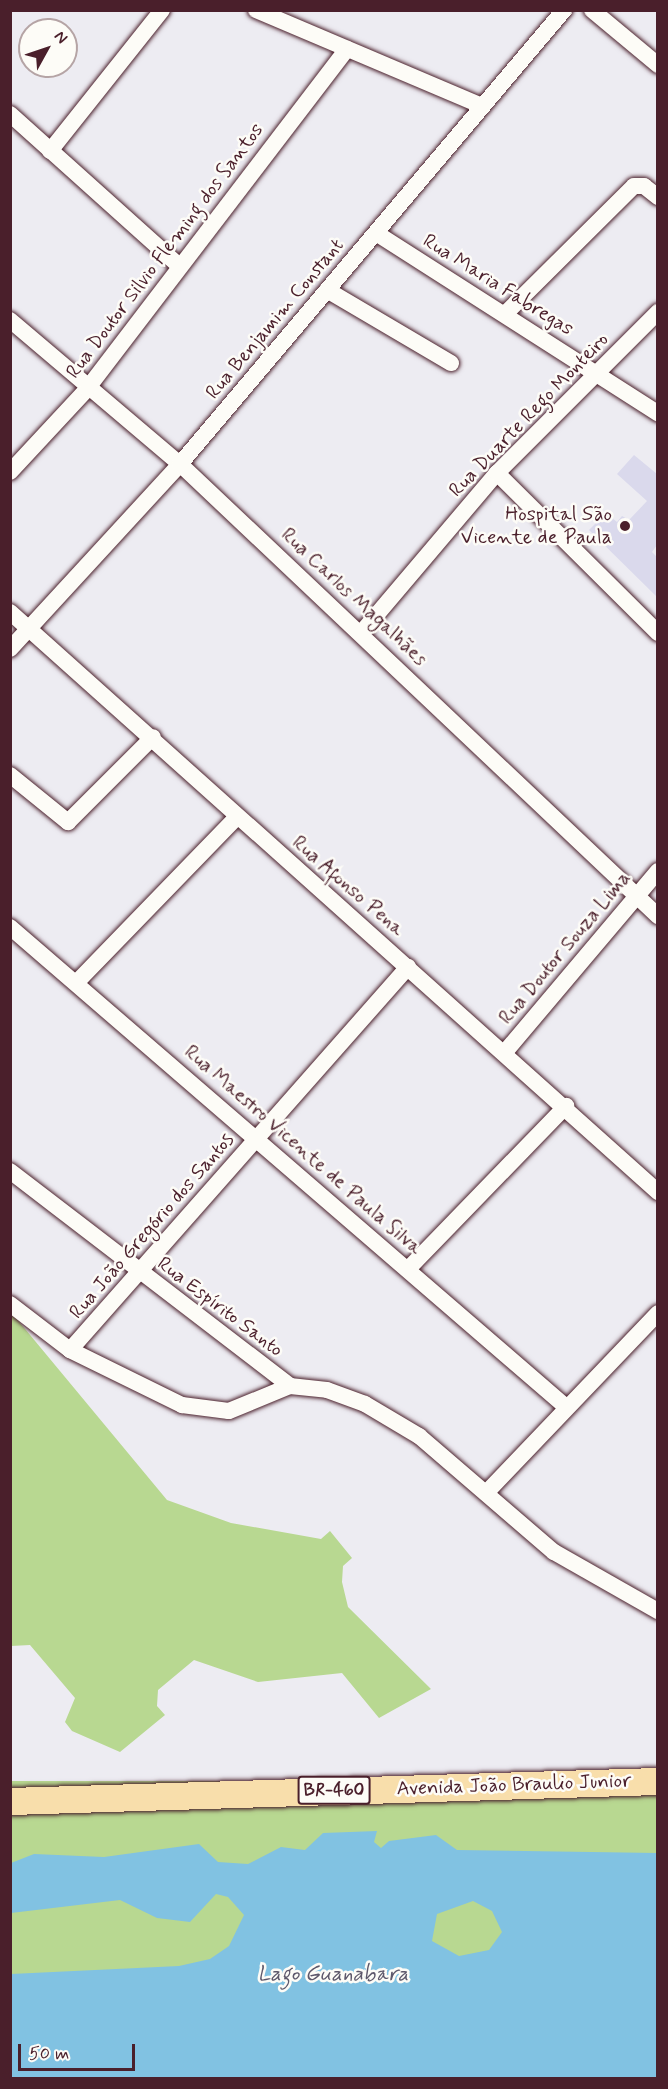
<!DOCTYPE html>
<html>
<head>
<meta charset="utf-8">
<style>
  body { margin:0 }
  #map { position:relative; width:668px; height:2089px; overflow:hidden; background:#edecf2; font-family:Mynerve,sans-serif }
  div>[style] { position:absolute }
  .built>* { inset:0; background:#dad9ec }
  .green>* { inset:0; background:#b8d891; transform-origin:0 0 }
  .water>* { inset:0; background:#81c2e2 }
  .roads { filter:drop-shadow(0 0 2px #4a1f2b) drop-shadow(0 0 2px #4a1f2b) }
  .street>* { height:16px; margin:-8px; padding:0 8px; transform-origin:8px; border-radius:8px; background:#fdfcf7 }
  .primary>* { height:27px; margin:-13.5px; padding:0 13.5px; transform-origin:13.5px; border-radius:13.5px; background:#f8deab }
  .dots>* { width:16px; height:16px; translate:-50% -50%; box-sizing:border-box; border:3px solid #fdfcf7; border-radius:50% }
  span { translate:-50% -50%; white-space:nowrap; text-align:center; line-height:1.15; -webkit-text-stroke:5px #fdfcf7; paint-order:stroke }
  .shield-label span { padding:2px 4px; background:#fdfcf7; border:2px solid; border-radius:4px; -webkit-text-stroke-width:0 }
  .shield-label { font-size:18px; color:#4a1f2b; font-weight:700 }
  .street-label { font-size:20px; color:#4a1f2b }
  .poi-label { font-size:20px; color:#4a1f2b }
  .right { translate:-100% -50%; text-align:right }
  .water-label { font-size:21px; color:#5d586b; font-style:italic }
  .frame { position:absolute; inset:0; border:12px solid #4a1f2b; pointer-events:none }
  .north { position:absolute; left:18px; top:18px; width:60px; height:60px; box-sizing:border-box; background:#fdfcf7; border:2px solid #b5a4a5; border-radius:50%; rotate:50deg; font-size:16px; font-weight:700; line-height:24px; text-align:center; color:#4a1f2b }
  .north::after { content:''; display:block; margin:auto; width:21px; height:27px; background:#4a1f2b; clip-path:polygon(50% 0,100% 100%,50% 72%,0 100%) }
  .scale { position:absolute; left:18px; top:2044px; width:117px; height:27px; box-sizing:border-box; border:3px solid #4a1f2b; border-top:0; padding-left:8px; font-size:18px; line-height:21px; white-space:nowrap; color:#4a1f2b; -webkit-text-stroke:4px #fdfcf7; paint-order:stroke }
</style>
</head>
<body>
<div id="map">
  <div class="built">
    <div style="clip-path:polygon(634px 455px,657px 474px,657px 545px,652px 552px,657px 557px,657px 597px,589px 530px,606px 513px,617px 522px,622px 516px,629px 520px,647px 501px,617px 474px)"></div>
  </div>
  <div class="green">
    <div style="clip-path:polygon(11px 1312px,167px 1500px,231px 1523px,321px 1539px,330px 1531px,352px 1558px,343px 1566px,342px 1582px,348px 1607px,431px 1689px,379px 1718px,342px 1673px,258px 1682px,194px 1660px,158px 1690px,157px 1706px,165px 1715px,120px 1752px,72px 1731px,65px 1722px,75px 1698px,30px 1645px,11px 1646px)"></div>
    <div style="left:657px;top:1781px;width:297px;height:647px;rotate:90deg"></div>
  </div>
  <div class="water">
    <div style="clip-path:polygon(evenodd,377px 1831px,374px 1842px,381px 1848px,389px 1841px,436px 1835px,457px 1850px,657px 1853px,657px 2078px,11px 2078px,11px 1974px,179px 1966px,210px 1959px,229px 1946px,244px 1915px,228px 1897px,216px 1894px,190px 1922px,157px 1918px,120px 1900px,11px 1913px,11px 1863px,34px 1854px,104px 1857px,199px 1844px,218px 1862px,248px 1864px,281px 1847px,305px 1850px,323px 1833px,377px 1831px,473px 1901px,492px 1911px,502px 1932px,489px 1950px,459px 1956px,432px 1941px,437px 1914px,473px 1901px)"></div>
  </div>
  <div class="roads">
    <div class="street">
      <div style="left:256px;top:10px;width:246px;rotate:23deg"></div>
      <div style="left:592px;top:10px;width:86px;rotate:39.8deg"></div>
      <div style="left:10px;top:114px;width:226px;rotate:41.9deg"></div>
      <div style="left:50px;top:151px;width:180px;rotate:-51.5deg"></div>
      <div style="left:376px;top:233px;width:335px;rotate:32.6deg"></div>
      <div style="left:327px;top:290px;width:144px;rotate:30.5deg"></div>
      <div style="left:506px;top:313px;width:180px;rotate:-44.8deg"></div>
      <div style="left:634px;top:186px;width:10px"></div>
      <div style="left:644px;top:186px;width:18px;rotate:38deg"></div>
      <div style="left:10px;top:320px;width:223px;rotate:40.3deg"></div>
      <div style="left:180px;top:464px;width:658px;rotate:43.4deg"></div>
      <div style="left:10px;top:472px;width:113px;rotate:-47.1deg"></div>
      <div style="left:87px;top:389px;width:428px;rotate:-52.6deg"></div>
      <div style="left:497px;top:473px;width:227px;rotate:44.8deg"></div>
      <div style="left:10px;top:612px;width:870px;rotate:41.83deg"></div>
      <div style="left:362px;top:632px;width:209px;rotate:-49.7deg"></div>
      <div style="left:497px;top:473px;width:228px;rotate:-45deg"></div>
      <div style="left:10px;top:649px;width:251px;rotate:-47.4deg"></div>
      <div style="left:180px;top:464px;width:595px;rotate:-49.77deg"></div>
      <div style="left:10px;top:775px;width:75px;rotate:39deg"></div>
      <div style="left:68px;top:822px;width:120px;rotate:-45deg"></div>
      <div style="left:10px;top:927px;width:735px;rotate:40.8deg"></div>
      <div style="left:76px;top:983px;width:231px;rotate:-45.9deg"></div>
      <div style="left:505px;top:1052px;width:237px;rotate:-49.8deg"></div>
      <div style="left:10px;top:1171px;width:353px;rotate:37.5deg"></div>
      <div style="left:409px;top:1268px;width:226px;rotate:-45.9deg"></div>
      <div style="left:10px;top:1304px;width:76px;rotate:37.5deg"></div>
      <div style="left:70px;top:1350px;width:125px;rotate:26.2deg"></div>
      <div style="left:182px;top:1405px;width:47px;rotate:7.3deg"></div>
      <div style="left:229px;top:1411px;width:66px;rotate:-22.3deg"></div>
      <div style="left:290px;top:1386px;width:37px;rotate:6deg"></div>
      <div style="left:327px;top:1390px;width:40px;rotate:20.2deg"></div>
      <div style="left:365px;top:1404px;width:63px;rotate:30.7deg"></div>
      <div style="left:419px;top:1436px;width:178px;rotate:40.7deg"></div>
      <div style="left:554px;top:1552px;width:120px;rotate:29.6deg"></div>
      <div style="left:70px;top:1350px;width:511px;rotate:-48.57deg"></div>
      <div style="left:486px;top:1493px;width:249px;rotate:-46.3deg"></div>
    </div>
    <div class="primary">
      <div style="left:10px;top:1801px;width:648px;rotate:-1.77deg"></div>
    </div>
  </div>
  <div class="dots">
    <div style="left:625px;top:526px;background:#4a1f2b"></div>
  </div>
  <div class="shield-label">
    <span style="left:334px;top:1790px">BR-460</span>
  </div>
  <div class="street-label">
    <span style="left:165px;top:251px;rotate:-53deg">Rua Doutor Silvio Fleming dos Santos</span>
    <span style="left:498px;top:285px;rotate:32deg">Rua Maria Fabregas</span>
    <span style="left:275px;top:319px;rotate:-50deg">Rua Benjamim Constant</span>
    <span style="left:529px;top:415px;rotate:-46deg">Rua Duarte Rego Monteiro</span>
    <span style="left:354px;top:597px;rotate:43deg">Rua Carlos Magalhães</span>
    <span style="left:348px;top:886px;rotate:41deg">Rua Afonso Pena</span>
    <span style="left:565px;top:948px;rotate:-50deg">Rua Doutor Souza Lima</span>
    <span style="left:303px;top:1150px;rotate:41deg">Rua Maestro Vicente de Paula Silva</span>
    <span style="left:152px;top:1226px;rotate:-49deg">Rua João Gregório dos Santos</span>
    <span style="left:220px;top:1307px;rotate:37deg">Rua Espírito Santo</span>
    <span style="left:514px;top:1785px;rotate:-2deg">Avenida João Braulio Junior</span>
  </div>
  <div class="poi-label">
    <span class="right" style="left:612px;top:526px">Hospital São<br>Vicente de Paula</span>
  </div>
  <div class="water-label">
    <span style="left:333px;top:1974px">Lago Guanabara</span>
  </div>
  <div class="frame"></div>
  <div class="north">N</div>
  <div class="scale">50 m</div>
</div>
</body>
</html>
